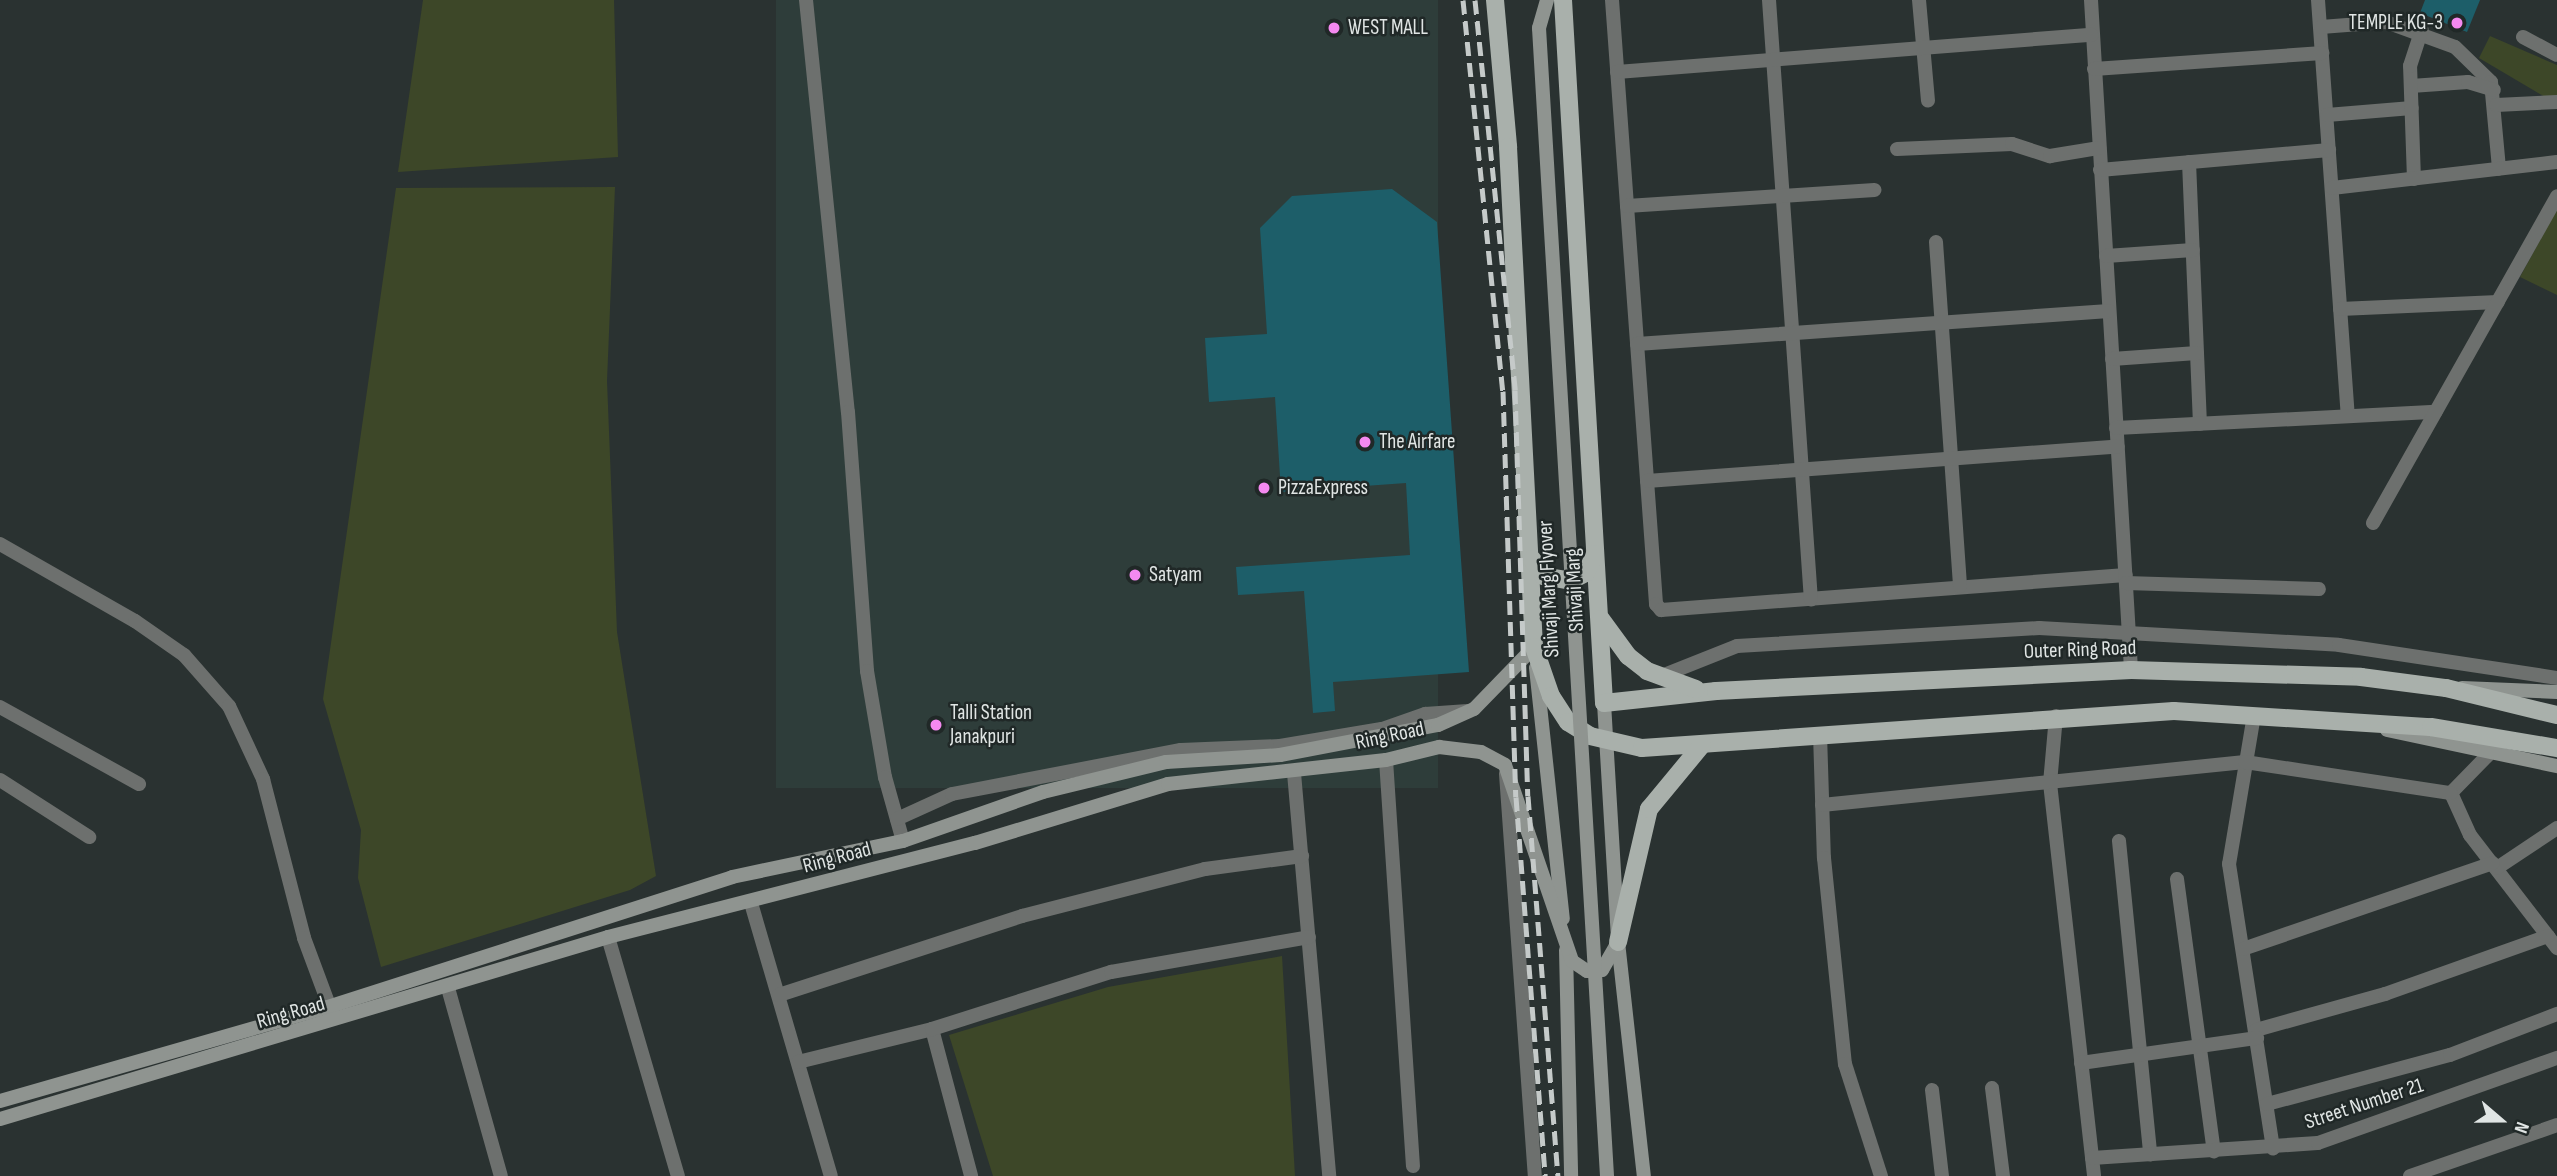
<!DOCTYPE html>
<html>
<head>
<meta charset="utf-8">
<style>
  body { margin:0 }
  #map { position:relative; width:2557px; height:1176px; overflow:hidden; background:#2a3231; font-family:"Sofia Sans Condensed",sans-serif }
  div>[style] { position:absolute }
  .built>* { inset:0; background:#2e3d3a; transform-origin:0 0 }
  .green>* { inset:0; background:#3d4728 }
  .building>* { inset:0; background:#1d5e69 }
  .street>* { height:14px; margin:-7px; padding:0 7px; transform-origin:7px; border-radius:7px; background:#6d706e }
  .secondary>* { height:14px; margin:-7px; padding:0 7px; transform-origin:7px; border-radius:7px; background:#8f9490 }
  .primary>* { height:18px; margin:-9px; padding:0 9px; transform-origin:9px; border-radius:9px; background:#a9b0ab }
  .rail>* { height:5px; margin-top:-2.5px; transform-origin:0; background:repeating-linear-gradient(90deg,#c5cac9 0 14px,transparent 0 21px) }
  .secondary-bridge>* { height:14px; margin:-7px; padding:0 7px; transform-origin:7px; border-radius:7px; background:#8f9490 }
  .dots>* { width:19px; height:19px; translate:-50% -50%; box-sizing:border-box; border:4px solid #202827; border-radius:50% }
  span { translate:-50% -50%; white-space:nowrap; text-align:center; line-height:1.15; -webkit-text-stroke:5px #202827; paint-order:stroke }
  .poi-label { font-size:21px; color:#e0e5e4 }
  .right { translate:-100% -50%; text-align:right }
  .left { translate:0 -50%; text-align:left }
  .street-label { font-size:21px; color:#e0e5e4 }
  .north { position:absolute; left:2466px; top:1085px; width:70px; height:70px; -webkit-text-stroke:5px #202827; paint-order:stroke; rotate:110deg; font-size:19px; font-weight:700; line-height:28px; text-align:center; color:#e0e5e4 }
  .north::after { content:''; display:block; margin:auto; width:24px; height:32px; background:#e0e5e4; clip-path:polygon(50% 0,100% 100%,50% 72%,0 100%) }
</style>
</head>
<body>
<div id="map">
  <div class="built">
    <div style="left:776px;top:0;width:662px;height:788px"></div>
  </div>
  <div class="green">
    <div style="clip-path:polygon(423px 0,614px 0,618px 157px,398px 172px)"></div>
    <div style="clip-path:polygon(2490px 36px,2557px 65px,2557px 104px,2479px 58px)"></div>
    <div style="clip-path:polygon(615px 187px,607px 381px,617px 632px,656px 876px,630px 890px,381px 967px,358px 878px,361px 830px,323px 699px,396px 188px)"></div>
    <div style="clip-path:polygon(2557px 209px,2557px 295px,2520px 277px)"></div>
    <div style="clip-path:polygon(1282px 956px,1295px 1176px,993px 1176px,949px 1035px,1108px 987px)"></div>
  </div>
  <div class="building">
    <div style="clip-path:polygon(2425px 0,2480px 0,2467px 32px,2420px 13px)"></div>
    <div style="clip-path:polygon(1392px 189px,1437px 222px,1469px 672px,1333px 682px,1335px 711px,1313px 713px,1304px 591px,1238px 595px,1236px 567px,1410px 555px,1406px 483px,1281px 492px,1275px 397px,1209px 402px,1205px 338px,1267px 334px,1260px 228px,1292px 196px)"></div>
  </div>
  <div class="street">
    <div style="left:806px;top:0;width:414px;rotate:84.2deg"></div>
    <div style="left:848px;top:412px;width:260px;rotate:85.8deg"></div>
    <div style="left:867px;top:671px;width:108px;rotate:80.4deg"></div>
    <div style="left:885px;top:777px;width:66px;rotate:74.3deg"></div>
    <div style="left:1612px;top:0;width:606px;rotate:85.83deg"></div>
    <div style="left:1656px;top:604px;width:8px;rotate:50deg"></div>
    <div style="left:1661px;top:610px;width:466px;rotate:-4.3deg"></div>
    <div style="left:1769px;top:0;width:601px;rotate:86deg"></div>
    <div style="left:1919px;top:0;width:101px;rotate:84.9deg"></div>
    <div style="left:2091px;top:0;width:671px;rotate:86.58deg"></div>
    <div style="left:2318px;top:0;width:416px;rotate:85.9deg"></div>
    <div style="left:2321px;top:27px;width:65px;rotate:-4.4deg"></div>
    <div style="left:2386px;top:22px;width:73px;rotate:19.9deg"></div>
    <div style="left:2455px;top:47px;width:50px;rotate:44.2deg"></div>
    <div style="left:2491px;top:82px;width:87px;rotate:84.7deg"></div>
    <div style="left:2523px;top:37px;width:38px;rotate:28deg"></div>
    <div style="left:2094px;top:69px;width:229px;rotate:-4deg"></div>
    <div style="left:1617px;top:72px;width:476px;rotate:-4.5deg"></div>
    <div style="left:2411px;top:86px;width:57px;rotate:-4deg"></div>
    <div style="left:2468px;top:82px;width:27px;rotate:17deg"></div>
    <div style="left:2496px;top:105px;width:61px;rotate:-2.8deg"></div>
    <div style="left:2327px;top:115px;width:85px;rotate:-4.7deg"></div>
    <div style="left:1897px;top:149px;width:115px;rotate:-2.5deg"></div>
    <div style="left:2012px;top:144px;width:40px;rotate:18deg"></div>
    <div style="left:2050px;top:156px;width:50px;rotate:-9.3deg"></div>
    <div style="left:2189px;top:162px;width:262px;rotate:87.6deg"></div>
    <div style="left:2100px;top:170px;width:230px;rotate:-5deg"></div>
    <div style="left:2414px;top:179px;width:113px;rotate:-92deg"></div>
    <div style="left:2410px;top:66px;width:38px;rotate:-72deg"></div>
    <div style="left:2332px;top:188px;width:226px;rotate:-6.6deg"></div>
    <div style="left:1627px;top:206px;width:248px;rotate:-3.7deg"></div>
    <div style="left:1936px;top:242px;width:345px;rotate:86deg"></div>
    <div style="left:2106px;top:256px;width:87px;rotate:-3.9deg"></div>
    <div style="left:2340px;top:309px;width:158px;rotate:-2.5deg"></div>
    <div style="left:1637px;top:344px;width:473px;rotate:-4deg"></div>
    <div style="left:2112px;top:359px;width:85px;rotate:-4deg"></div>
    <div style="left:2116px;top:428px;width:320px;rotate:-2.9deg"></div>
    <div style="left:1647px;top:481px;width:472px;rotate:-4.2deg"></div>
    <div style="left:2373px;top:523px;width:375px;rotate:-60.6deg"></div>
    <div style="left:0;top:544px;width:155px;rotate:29.7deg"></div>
    <div style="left:135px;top:621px;width:60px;rotate:34.8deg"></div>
    <div style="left:184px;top:655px;width:68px;rotate:48.6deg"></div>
    <div style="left:229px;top:706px;width:81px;rotate:65deg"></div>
    <div style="left:263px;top:779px;width:164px;rotate:75.5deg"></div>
    <div style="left:304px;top:938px;width:83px;rotate:69.6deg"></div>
    <div style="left:2126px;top:583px;width:193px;rotate:1.8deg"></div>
    <div style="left:1659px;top:677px;width:84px;rotate:-21.7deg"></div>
    <div style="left:1737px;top:646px;width:303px;rotate:-3.4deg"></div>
    <div style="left:2039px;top:628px;width:300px;rotate:3.2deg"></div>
    <div style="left:2339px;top:645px;width:220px;rotate:8.6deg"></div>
    <div style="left:0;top:707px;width:159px;rotate:29deg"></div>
    <div style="left:2254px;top:715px;width:151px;rotate:99.5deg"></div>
    <div style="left:2229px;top:864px;width:288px;rotate:81.2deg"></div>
    <div style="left:2056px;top:716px;width:67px;rotate:95.1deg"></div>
    <div style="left:2050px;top:783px;width:395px;rotate:83.6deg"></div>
    <div style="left:1820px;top:734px;width:124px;rotate:88.2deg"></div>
    <div style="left:1824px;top:858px;width:207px;rotate:84.2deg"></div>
    <div style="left:1845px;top:1064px;width:118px;rotate:72.2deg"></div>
    <div style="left:2489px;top:754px;width:54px;rotate:134.3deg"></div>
    <div style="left:2451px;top:793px;width:46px;rotate:65.7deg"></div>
    <div style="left:2470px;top:835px;width:143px;rotate:52.4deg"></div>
    <div style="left:1386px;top:760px;width:407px;rotate:86.2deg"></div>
    <div style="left:1294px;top:773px;width:405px;rotate:85deg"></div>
    <div style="left:1506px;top:774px;width:403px;rotate:85.9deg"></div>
    <div style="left:0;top:780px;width:106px;rotate:32.6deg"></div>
    <div style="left:1822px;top:805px;width:425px;rotate:-5.8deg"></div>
    <div style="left:2245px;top:762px;width:208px;rotate:8.6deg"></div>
    <div style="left:897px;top:819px;width:60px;rotate:-24.4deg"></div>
    <div style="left:952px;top:794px;width:233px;rotate:-10.9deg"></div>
    <div style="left:1181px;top:750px;width:99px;rotate:-2.3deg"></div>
    <div style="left:1280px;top:746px;width:103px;rotate:-9.5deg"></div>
    <div style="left:1382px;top:729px;width:46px;rotate:-19.2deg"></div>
    <div style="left:1425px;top:714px;width:43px;rotate:-4deg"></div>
    <div style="left:2119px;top:841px;width:315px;rotate:84.3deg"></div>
    <div style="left:2497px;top:868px;width:72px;rotate:-33.7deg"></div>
    <div style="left:2177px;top:879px;width:275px;rotate:82.3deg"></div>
    <div style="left:751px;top:903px;width:284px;rotate:73.7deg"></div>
    <div style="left:608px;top:937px;width:249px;rotate:73.7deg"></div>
    <div style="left:2243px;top:949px;width:264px;rotate:-19deg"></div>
    <div style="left:448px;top:988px;width:195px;rotate:74.3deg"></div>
    <div style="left:779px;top:995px;width:256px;rotate:-18deg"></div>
    <div style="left:1022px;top:916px;width:189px;rotate:-14.4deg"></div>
    <div style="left:1205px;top:869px;width:98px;rotate:-7.6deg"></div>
    <div style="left:932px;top:1029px;width:152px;rotate:75.1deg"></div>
    <div style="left:2256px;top:1030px;width:134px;rotate:-15.6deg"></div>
    <div style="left:2385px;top:994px;width:173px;rotate:-19.6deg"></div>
    <div style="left:798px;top:1062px;width:138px;rotate:-13.8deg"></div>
    <div style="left:932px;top:1029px;width:188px;rotate:-17.7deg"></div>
    <div style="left:1111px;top:972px;width:201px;rotate:-10deg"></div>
    <div style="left:2081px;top:1063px;width:178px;rotate:-8.1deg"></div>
    <div style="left:1992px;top:1088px;width:89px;rotate:82.9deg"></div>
    <div style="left:1932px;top:1090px;width:87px;rotate:83.4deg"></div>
    <div style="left:2267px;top:1104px;width:189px;rotate:-15deg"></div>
    <div style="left:2450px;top:1055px;width:115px;rotate:-21deg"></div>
    <div style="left:2092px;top:1158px;width:226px;rotate:-3.8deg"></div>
    <div style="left:2318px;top:1143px;width:254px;rotate:-19.6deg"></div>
    <div style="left:2410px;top:1176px;width:156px;rotate:-19.1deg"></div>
  </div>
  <div class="secondary">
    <div style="left:1539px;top:28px;width:29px;rotate:-74deg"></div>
    <div style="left:1536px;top:668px;width:252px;rotate:83.9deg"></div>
    <div style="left:2462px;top:688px;width:95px;rotate:2.4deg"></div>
    <div style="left:1604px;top:703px;width:239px;rotate:86.6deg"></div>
    <div style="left:1618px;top:942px;width:235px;rotate:83.7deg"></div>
    <div style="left:2387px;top:730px;width:174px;rotate:12deg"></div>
    <div style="left:1566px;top:950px;width:226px;rotate:88.7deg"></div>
    <div style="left:0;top:1101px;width:341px;rotate:-16deg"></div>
    <div style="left:328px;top:1007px;width:424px;rotate:-17.8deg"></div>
    <div style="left:732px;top:877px;width:175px;rotate:-11.9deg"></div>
    <div style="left:903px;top:841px;width:148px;rotate:-19.3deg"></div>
    <div style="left:1043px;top:792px;width:127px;rotate:-13.7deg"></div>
    <div style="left:1166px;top:762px;width:114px;rotate:-3.5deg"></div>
    <div style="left:1280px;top:755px;width:161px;rotate:-10.8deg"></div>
    <div style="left:1438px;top:725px;width:39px;rotate:-24deg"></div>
    <div style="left:1474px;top:709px;width:86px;rotate:-45.9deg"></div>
    <div style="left:0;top:1119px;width:635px;rotate:-16.66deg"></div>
    <div style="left:608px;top:937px;width:379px;rotate:-14.4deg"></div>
    <div style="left:975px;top:843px;width:202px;rotate:-17deg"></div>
    <div style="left:1168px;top:784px;width:219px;rotate:-6.3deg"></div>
    <div style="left:1386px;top:760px;width:55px;rotate:-13.8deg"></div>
    <div style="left:1439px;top:747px;width:42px;rotate:6.8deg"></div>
    <div style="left:1481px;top:752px;width:27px;rotate:28deg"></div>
    <div style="left:1505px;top:765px;width:207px;rotate:71.1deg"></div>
    <div style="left:1572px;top:961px;width:18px;rotate:34deg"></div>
    <div style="left:1587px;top:971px;width:15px;rotate:-4deg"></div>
    <div style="left:1602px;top:970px;width:32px;rotate:-60deg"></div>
  </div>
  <div class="primary">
    <div style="left:1495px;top:0;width:148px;rotate:84.9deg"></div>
    <div style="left:1508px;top:147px;width:501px;rotate:87.02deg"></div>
    <div style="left:1534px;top:647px;width:52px;rotate:70.9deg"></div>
    <div style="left:1551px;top:696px;width:31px;rotate:57deg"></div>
    <div style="left:1568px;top:722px;width:26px;rotate:32deg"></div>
    <div style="left:1590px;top:736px;width:53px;rotate:13deg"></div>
    <div style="left:1642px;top:748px;width:533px;rotate:-3.98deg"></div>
    <div style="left:2174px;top:711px;width:257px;rotate:3.6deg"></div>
    <div style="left:2431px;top:727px;width:128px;rotate:9.5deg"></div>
    <div style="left:1563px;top:0;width:704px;rotate:86.66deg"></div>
    <div style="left:1604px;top:703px;width:113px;rotate:-6.1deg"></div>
    <div style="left:1716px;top:691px;width:416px;rotate:-2.9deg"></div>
    <div style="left:2131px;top:670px;width:230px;rotate:1.7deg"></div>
    <div style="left:2361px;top:677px;width:86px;rotate:7.4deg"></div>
    <div style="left:2446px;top:688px;width:114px;rotate:13.7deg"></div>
    <div style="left:1532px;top:559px;width:20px;rotate:57deg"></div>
    <div style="left:1543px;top:576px;width:27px;rotate:10deg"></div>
    <div style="left:1570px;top:581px;width:18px;rotate:-27deg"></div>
    <div style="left:1586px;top:573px;width:21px;rotate:-65deg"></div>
    <div style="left:1601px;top:619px;width:46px;rotate:53.9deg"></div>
    <div style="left:1628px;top:656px;width:24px;rotate:38deg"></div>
    <div style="left:1647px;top:671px;width:52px;rotate:20.2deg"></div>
    <div style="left:1618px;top:942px;width:137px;rotate:-76.9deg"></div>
    <div style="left:1649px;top:809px;width:83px;rotate:-50.4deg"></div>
  </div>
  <div class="rail">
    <div style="left:1463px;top:0;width:393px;rotate:84.2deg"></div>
    <div style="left:1503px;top:391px;width:406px;rotate:88.2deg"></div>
    <div style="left:1516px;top:797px;width:380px;rotate:85.6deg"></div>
    <div style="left:1475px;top:0;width:392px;rotate:84.1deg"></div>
    <div style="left:1515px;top:390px;width:406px;rotate:88.2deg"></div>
    <div style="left:1528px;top:796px;width:381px;rotate:85.5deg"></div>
  </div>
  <div class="secondary-bridge">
    <div style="left:1539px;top:28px;width:1150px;rotate:86.61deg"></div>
  </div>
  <div class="dots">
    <div style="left:2457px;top:23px;background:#f489f0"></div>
    <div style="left:1334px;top:28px;background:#f489f0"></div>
    <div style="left:1365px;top:442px;background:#f489f0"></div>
    <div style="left:1264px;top:488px;background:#f489f0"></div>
    <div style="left:1135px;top:575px;background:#f489f0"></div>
    <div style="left:936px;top:725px;background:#f489f0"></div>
  </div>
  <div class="poi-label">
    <span class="right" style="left:2443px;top:23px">TEMPLE KG-3</span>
    <span class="left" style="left:1348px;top:28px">WEST MALL</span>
    <span class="left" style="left:1379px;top:442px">The Airfare</span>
    <span class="left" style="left:1278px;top:488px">PizzaExpress</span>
    <span class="left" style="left:1149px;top:575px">Satyam</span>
    <span class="left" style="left:950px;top:725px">Talli Station<br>Janakpuri</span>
  </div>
  <div class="street-label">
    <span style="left:1549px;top:589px;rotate:-93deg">Shivaji Marg Flyover</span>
    <span style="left:1575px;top:590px;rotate:-93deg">Shivaji Marg</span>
    <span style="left:2080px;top:650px;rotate:-2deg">Outer Ring Road</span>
    <span style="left:1390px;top:736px;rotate:-12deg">Ring Road</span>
    <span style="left:837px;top:858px;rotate:-15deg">Ring Road</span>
    <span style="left:291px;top:1013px;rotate:-16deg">Ring Road</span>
    <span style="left:2364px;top:1104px;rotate:-18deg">Street Number 21</span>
  </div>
  <div class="north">N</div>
</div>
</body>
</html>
